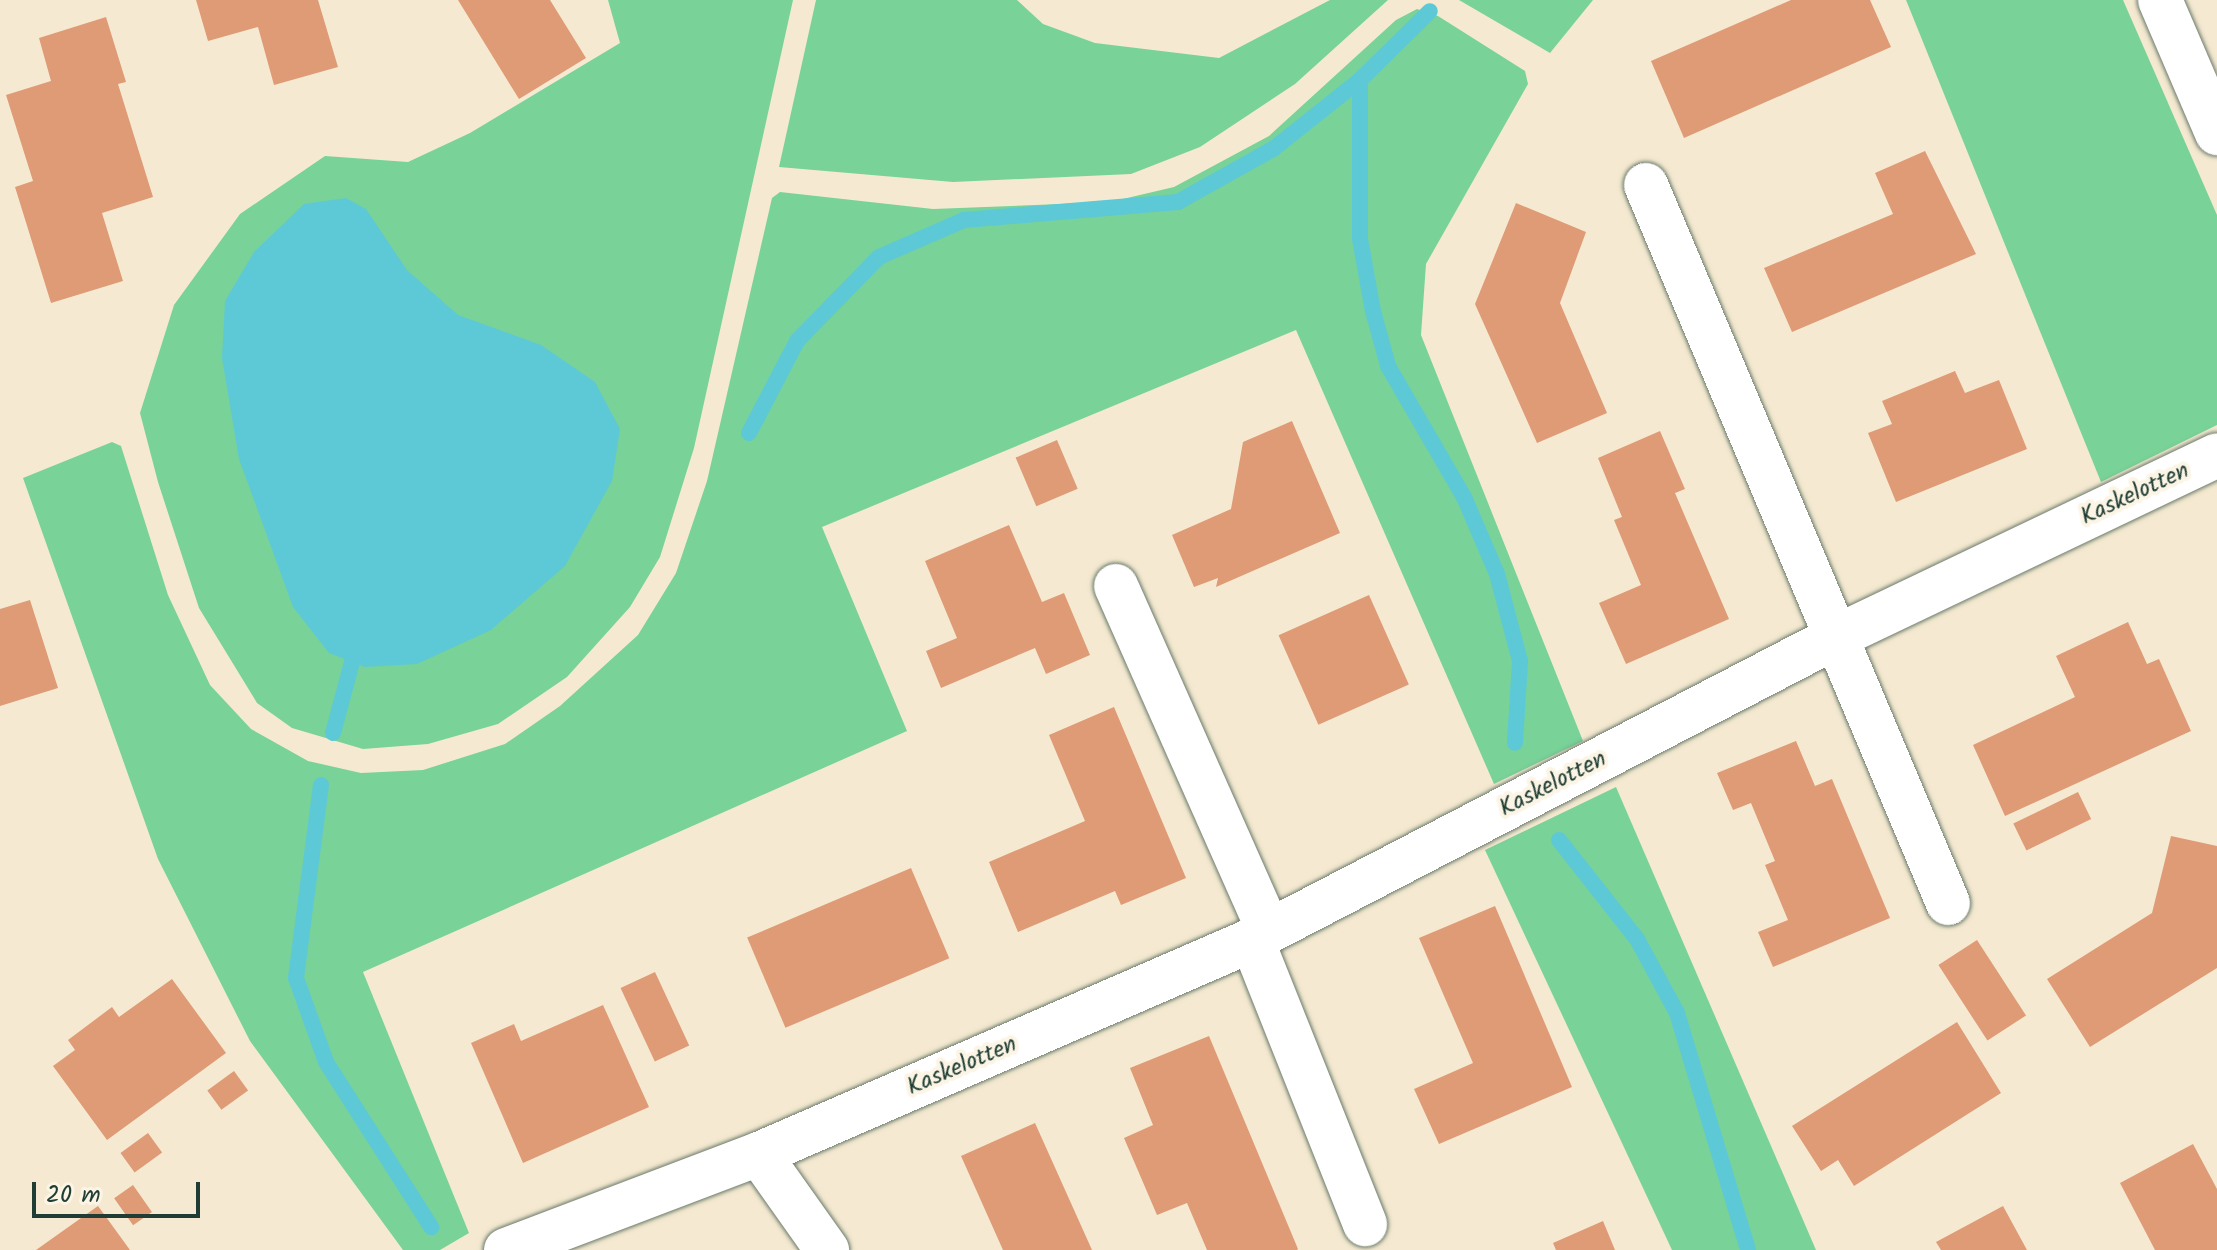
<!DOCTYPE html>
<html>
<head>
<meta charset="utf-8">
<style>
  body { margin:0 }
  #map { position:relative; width:2217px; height:1250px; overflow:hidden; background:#f5ead1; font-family:Kalam,sans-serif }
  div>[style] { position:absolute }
  .green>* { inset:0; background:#79d298 }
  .water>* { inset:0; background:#5dc9d6 }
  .stream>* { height:16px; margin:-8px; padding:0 8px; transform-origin:8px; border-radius:8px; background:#5dc9d6 }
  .building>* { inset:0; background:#df9a76; transform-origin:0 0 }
  .roads { filter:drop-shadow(0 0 2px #6a7a6b) drop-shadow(0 0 2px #6a7a6b) }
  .minor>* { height:44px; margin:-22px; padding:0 22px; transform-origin:22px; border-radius:22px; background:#fff }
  span { translate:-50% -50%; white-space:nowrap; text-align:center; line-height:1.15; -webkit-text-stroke:8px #fcf5e5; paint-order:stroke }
  .street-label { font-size:24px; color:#1f3d34 }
  .scale { position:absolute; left:32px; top:1182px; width:168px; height:36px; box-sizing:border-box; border:4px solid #1f3d34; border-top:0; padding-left:10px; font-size:24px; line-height:28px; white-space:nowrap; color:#1f3d34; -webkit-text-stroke:6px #fcf5e5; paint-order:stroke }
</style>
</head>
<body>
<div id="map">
  <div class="green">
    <div style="clip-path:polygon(608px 0,793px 0,694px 448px,660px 557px,630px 607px,567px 677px,498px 724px,428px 744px,363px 749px,292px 728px,257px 703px,199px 608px,158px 482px,140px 413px,174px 305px,240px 214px,325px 156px,408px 162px,470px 133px,620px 43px)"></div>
    <div style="clip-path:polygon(816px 0,1017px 0,1043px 24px,1095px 43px,1219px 58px,1330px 0,1388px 0,1295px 84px,1200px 147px,1131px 174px,953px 182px,779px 167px)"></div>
    <div style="clip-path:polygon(1459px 0,1593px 0,1550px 53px)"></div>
    <div style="clip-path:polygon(1906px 0,2123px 0,2217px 215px,2217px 425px,2101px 482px)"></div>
    <div style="clip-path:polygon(1417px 9px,1438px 16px,1525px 71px,1528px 84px,1426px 264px,1421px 335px,1583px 741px,1494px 784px,1296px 330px,822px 527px,907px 731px,363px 972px,469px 1233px,440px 1250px,403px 1250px,250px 1041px,158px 859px,23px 478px,112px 442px,121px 446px,168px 595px,210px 685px,251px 729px,308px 761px,361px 773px,423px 770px,505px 744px,560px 706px,638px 635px,676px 573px,707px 481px,772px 198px,780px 192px,933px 209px,1110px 202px,1174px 187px,1269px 136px,1396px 20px)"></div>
    <div style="clip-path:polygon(1616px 787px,1816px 1250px,1672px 1250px,1485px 850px)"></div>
  </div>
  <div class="water">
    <div style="clip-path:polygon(346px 198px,366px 209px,407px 270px,458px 315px,541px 345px,595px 382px,620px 429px,612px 481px,565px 566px,491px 630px,417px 664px,365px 667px,329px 653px,293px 607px,239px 459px,222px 358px,225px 301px,254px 252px,304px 204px)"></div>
  </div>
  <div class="stream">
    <div style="left:1360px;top:80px;width:159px;rotate:90deg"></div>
    <div style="left:1360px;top:239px;width:73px;rotate:79.8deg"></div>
    <div style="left:1373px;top:311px;width:57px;rotate:74.7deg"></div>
    <div style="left:1388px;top:366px;width:151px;rotate:59.9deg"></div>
    <div style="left:1464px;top:497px;width:84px;rotate:66.8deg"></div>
    <div style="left:1497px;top:574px;width:90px;rotate:75.2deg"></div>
    <div style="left:1520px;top:661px;width:82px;rotate:93.5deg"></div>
    <div style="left:749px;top:433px;width:104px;rotate:-62.4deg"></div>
    <div style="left:797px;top:341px;width:117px;rotate:-45.7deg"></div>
    <div style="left:879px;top:257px;width:93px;rotate:-23.5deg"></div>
    <div style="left:964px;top:220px;width:215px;rotate:-4.8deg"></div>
    <div style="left:1178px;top:202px;width:109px;rotate:-29.2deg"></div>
    <div style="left:1273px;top:149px;width:111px;rotate:-38.4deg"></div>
    <div style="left:1360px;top:80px;width:98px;rotate:-44.6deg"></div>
    <div style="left:333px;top:733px;width:73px;rotate:-75deg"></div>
    <div style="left:321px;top:785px;width:195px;rotate:97.4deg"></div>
    <div style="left:296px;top:978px;width:89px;rotate:70.3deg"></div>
    <div style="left:326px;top:1062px;width:196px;rotate:57.5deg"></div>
    <div style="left:1559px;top:840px;width:126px;rotate:51.8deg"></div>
    <div style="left:1637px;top:939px;width:84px;rotate:61.6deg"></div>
    <div style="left:1677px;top:1013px;width:247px;rotate:73.3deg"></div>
  </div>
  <div class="building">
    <div style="clip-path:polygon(196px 0,318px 0,338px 67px,274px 85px,258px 27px,208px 41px)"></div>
    <div style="clip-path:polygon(458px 0,550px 0,586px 58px,519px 99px)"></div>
    <div style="clip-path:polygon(1791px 0,1870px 0,1891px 47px,1684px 138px,1651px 61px)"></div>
    <div style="clip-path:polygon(106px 17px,126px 82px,118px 84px,153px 197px,102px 213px,123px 281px,51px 303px,15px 187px,33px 181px,6px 95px,51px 81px,39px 38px)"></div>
    <div style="clip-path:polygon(1925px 151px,1976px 254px,1792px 332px,1764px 268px,1893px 214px,1875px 173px)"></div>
    <div style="clip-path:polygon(1516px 203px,1586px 232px,1560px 303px,1607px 413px,1537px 443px,1475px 304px)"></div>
    <div style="clip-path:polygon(1955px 371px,1965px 393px,1999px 380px,2027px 449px,1896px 502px,1868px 433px,1892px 424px,1882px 401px)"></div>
    <div style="clip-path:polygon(1292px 421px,1340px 533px,1216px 587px,1218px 578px,1194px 587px,1172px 535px,1231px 509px,1243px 442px)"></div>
    <div style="clip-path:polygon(1660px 431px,1685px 489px,1675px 493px,1729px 619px,1626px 664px,1599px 603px,1641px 585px,1614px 520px,1622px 517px,1598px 458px)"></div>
    <div style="left:1057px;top:440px;width:53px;height:45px;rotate:67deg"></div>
    <div style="clip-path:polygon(1009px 525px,1042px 602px,1064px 593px,1090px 655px,1046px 674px,1035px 648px,941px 688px,926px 651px,957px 638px,925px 561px)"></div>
    <div style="left:1369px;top:595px;width:98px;height:99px;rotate:66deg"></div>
    <div style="clip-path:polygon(30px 600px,58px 688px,0 706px,0 609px)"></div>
    <div style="clip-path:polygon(2128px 622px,2147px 664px,2159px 659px,2191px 731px,2005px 816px,1973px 745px,2075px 697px,2056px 656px)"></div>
    <div style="clip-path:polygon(1114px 707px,1186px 878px,1121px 905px,1115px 891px,1018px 932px,989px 862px,1085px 821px,1049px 735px)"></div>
    <div style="clip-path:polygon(1796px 741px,1815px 786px,1832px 779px,1890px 918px,1773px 967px,1758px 932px,1788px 920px,1765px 865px,1775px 861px,1751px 803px,1733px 810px,1717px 773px)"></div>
    <div style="left:2078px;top:792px;width:30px;height:72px;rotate:64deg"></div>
    <div style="clip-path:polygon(2171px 836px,2217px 846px,2217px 968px,2090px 1047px,2047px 979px,2152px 913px)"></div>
    <div style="left:911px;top:868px;width:98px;height:178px;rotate:67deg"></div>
    <div style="clip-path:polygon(1495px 906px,1572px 1087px,1439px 1144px,1414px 1089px,1473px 1063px,1419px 938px)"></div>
    <div style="left:1977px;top:940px;width:90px;height:46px;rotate:57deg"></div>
    <div style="left:655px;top:972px;width:81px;height:38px;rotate:65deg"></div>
    <div style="clip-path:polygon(172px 979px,226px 1053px,107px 1140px,53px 1066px,75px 1050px,68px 1040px,112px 1007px,119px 1017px)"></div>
    <div style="clip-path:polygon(603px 1005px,649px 1107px,523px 1163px,471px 1043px,514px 1024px,521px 1041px)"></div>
    <div style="clip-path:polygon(1957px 1022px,2001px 1093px,1854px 1186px,1838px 1160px,1821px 1171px,1792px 1126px)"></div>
    <div style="clip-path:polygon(1209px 1036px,1298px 1249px,1297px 1250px,1207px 1250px,1187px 1203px,1157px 1215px,1124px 1138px,1153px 1125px,1130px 1068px)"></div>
    <div style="left:234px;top:1071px;width:24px;height:33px;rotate:54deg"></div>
    <div style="clip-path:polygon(1035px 1123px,1092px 1250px,1003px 1250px,961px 1156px)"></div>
    <div style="left:148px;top:1133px;width:24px;height:34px;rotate:54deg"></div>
    <div style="clip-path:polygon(2193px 1144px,2217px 1189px,2217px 1250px,2155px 1250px,2120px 1183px)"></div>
    <div style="left:133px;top:1185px;width:33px;height:23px;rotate:55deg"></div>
    <div style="clip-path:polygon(98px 1206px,130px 1250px,36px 1250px)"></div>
    <div style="clip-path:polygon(2003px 1206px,2027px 1250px,1941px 1250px,1936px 1242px)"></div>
    <div style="clip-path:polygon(1603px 1221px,1615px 1250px,1556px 1250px,1553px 1243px)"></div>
  </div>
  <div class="roads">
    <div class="minor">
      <div style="left:2160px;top:0;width:145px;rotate:66.8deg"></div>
      <div style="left:1646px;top:185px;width:779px;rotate:67.19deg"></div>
      <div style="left:1116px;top:586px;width:377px;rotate:66.1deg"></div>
      <div style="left:1252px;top:940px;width:306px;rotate:68.3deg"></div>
      <div style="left:759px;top:1154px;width:118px;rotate:54.7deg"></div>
      <div style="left:506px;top:1250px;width:271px;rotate:-20.8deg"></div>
      <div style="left:759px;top:1154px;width:537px;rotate:-23.46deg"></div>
      <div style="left:1252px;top:940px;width:658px;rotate:-27.42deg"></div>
      <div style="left:1836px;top:637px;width:422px;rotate:-25.5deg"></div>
    </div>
  </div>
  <div class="street-label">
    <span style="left:2135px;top:494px;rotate:-25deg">Kaskelotten</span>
    <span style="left:1553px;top:784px;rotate:-27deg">Kaskelotten</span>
    <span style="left:962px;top:1066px;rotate:-23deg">Kaskelotten</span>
  </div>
  <div class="scale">20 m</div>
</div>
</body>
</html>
